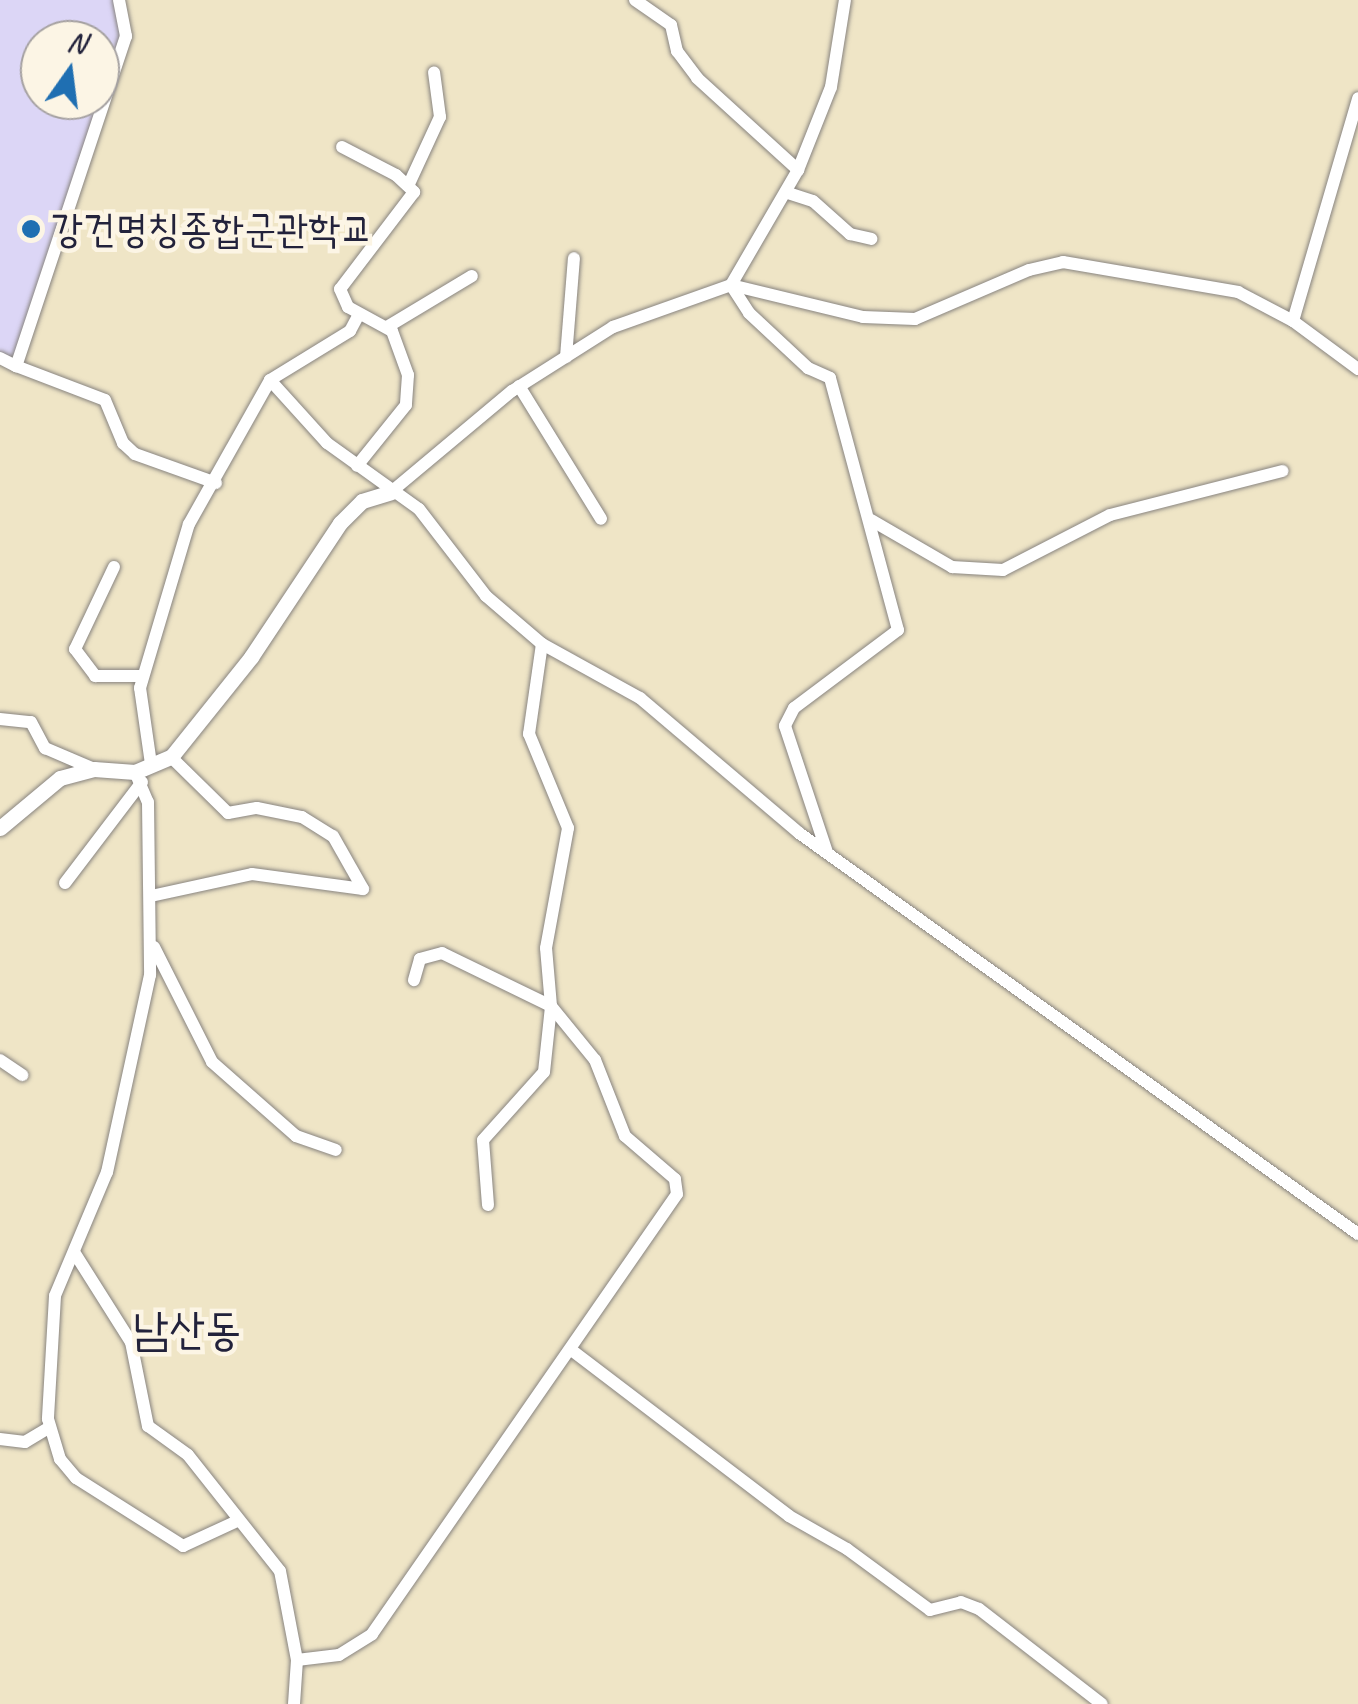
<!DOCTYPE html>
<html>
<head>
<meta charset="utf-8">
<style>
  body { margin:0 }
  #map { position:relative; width:1358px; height:1704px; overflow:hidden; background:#efe5c6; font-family:Caveat,"Poor Story",sans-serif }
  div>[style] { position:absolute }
  .built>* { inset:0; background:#dcd6f6 }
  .roads { filter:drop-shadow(0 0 2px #888480) drop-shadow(0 0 2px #888480) }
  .minor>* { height:12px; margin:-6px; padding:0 6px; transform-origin:6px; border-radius:6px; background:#fff }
  .tertiary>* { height:15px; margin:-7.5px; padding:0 7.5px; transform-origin:7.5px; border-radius:7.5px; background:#fff }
  .dots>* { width:28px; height:28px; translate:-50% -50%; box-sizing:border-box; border:5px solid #fcf5e5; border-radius:50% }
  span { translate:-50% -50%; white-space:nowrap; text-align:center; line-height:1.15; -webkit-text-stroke:9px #fcf5e5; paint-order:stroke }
  .poi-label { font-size:40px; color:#22223b }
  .left { translate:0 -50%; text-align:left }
  .quarter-label { font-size:45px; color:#22223b }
  .north { position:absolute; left:20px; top:20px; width:100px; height:100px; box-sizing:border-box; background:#fcf5e5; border:2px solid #a5a1a1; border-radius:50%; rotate:14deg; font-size:28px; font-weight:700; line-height:40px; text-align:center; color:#22223b }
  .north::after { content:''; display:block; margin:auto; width:35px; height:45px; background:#1f6fb2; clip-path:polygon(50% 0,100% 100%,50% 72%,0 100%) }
</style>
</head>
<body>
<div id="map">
  <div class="built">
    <div style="clip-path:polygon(evenodd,0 0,119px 0,126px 36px,16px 366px,0 358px,0 0,40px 40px,100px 40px,100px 100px,40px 100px,40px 40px)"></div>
  </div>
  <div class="roads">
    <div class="minor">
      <div style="left:119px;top:0;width:37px;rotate:79deg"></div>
      <div style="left:126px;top:36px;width:348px;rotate:108.4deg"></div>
      <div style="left:16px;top:366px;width:95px;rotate:20.9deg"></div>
      <div style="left:105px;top:400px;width:47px;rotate:67.3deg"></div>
      <div style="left:123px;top:443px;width:16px;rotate:43deg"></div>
      <div style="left:135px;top:454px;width:86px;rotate:19.7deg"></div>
      <div style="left:635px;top:0;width:44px;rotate:34.8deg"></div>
      <div style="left:671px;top:25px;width:27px;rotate:77deg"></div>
      <div style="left:677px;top:51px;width:34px;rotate:53deg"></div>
      <div style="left:697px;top:78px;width:137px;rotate:42.3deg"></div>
      <div style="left:342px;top:147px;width:61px;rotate:27.4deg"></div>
      <div style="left:396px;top:175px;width:25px;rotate:43deg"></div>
      <div style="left:414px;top:192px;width:122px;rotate:127.3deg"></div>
      <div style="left:340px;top:289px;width:20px;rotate:66deg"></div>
      <div style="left:348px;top:307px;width:50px;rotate:28.6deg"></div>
      <div style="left:392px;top:331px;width:47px;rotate:70deg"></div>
      <div style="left:408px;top:375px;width:30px;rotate:94deg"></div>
      <div style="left:406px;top:405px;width:78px;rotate:128.8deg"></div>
      <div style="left:409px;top:184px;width:74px;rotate:-65.2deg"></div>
      <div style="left:440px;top:117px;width:45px;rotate:-97.6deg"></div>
      <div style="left:788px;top:193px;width:26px;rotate:18deg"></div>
      <div style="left:813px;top:201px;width:50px;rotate:41.7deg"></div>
      <div style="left:850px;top:234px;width:22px;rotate:13deg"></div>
      <div style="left:731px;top:285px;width:33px;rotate:57deg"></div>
      <div style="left:749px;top:313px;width:81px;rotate:43deg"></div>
      <div style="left:808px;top:368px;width:24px;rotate:24deg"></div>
      <div style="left:830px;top:378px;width:261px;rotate:74.9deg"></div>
      <div style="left:898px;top:630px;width:130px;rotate:143.1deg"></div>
      <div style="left:794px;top:708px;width:20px;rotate:117deg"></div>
      <div style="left:785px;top:726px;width:133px;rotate:71.6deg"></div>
      <div style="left:731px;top:285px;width:136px;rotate:13.6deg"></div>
      <div style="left:863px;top:317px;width:52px;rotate:2.2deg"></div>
      <div style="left:915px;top:319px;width:124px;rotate:-23.3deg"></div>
      <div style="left:1029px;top:270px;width:35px;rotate:-13deg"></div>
      <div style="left:1063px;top:262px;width:178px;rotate:9.7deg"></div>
      <div style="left:1238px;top:292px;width:62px;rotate:27.8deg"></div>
      <div style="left:1293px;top:321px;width:81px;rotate:36.4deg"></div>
      <div style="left:1293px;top:321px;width:232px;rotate:-73.7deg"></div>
      <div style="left:387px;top:327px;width:99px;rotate:-31deg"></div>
      <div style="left:566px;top:357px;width:99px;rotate:-85.4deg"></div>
      <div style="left:0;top:358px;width:18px;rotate:27deg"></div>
      <div style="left:270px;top:380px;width:85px;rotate:47.9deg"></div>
      <div style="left:327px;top:443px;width:113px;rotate:35.7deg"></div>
      <div style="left:419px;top:509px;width:110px;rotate:52.4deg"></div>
      <div style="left:486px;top:596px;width:74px;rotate:40.6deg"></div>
      <div style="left:542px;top:644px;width:112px;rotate:28.9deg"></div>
      <div style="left:640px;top:698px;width:209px;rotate:40.3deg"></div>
      <div style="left:799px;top:833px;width:688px;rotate:35.65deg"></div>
      <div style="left:519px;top:386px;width:156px;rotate:58.3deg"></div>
      <div style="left:391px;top:492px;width:158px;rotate:-39.9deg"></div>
      <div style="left:512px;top:391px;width:120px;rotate:-32.4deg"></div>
      <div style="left:613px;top:327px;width:125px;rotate:-19.6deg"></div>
      <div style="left:731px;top:285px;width:133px;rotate:-59.8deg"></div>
      <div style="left:798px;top:170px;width:89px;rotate:-68.3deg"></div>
      <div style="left:831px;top:87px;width:88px;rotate:-80.9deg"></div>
      <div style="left:871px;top:520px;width:94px;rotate:30.1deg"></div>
      <div style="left:952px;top:567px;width:51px;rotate:3.4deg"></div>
      <div style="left:1003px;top:570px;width:120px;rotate:-27.2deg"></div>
      <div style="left:1110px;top:515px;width:178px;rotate:-14.3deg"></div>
      <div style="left:114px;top:567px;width:91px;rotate:115.4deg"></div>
      <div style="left:75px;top:649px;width:34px;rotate:53deg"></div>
      <div style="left:95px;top:676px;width:47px"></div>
      <div style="left:0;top:719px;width:31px;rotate:6deg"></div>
      <div style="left:31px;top:722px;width:30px;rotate:62deg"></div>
      <div style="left:45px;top:748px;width:53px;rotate:23.2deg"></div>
      <div style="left:171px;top:757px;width:80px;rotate:44.5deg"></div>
      <div style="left:228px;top:813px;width:29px;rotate:-10deg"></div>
      <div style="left:257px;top:808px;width:46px;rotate:11.3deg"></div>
      <div style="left:302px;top:817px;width:36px;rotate:32deg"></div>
      <div style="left:333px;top:836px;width:61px;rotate:60.5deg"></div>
      <div style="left:151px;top:764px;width:77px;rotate:-98.2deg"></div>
      <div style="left:140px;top:688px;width:171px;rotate:-73.4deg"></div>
      <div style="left:189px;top:524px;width:165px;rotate:-60.6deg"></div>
      <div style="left:270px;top:380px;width:94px;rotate:-31.5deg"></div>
      <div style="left:350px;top:331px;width:19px;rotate:-62deg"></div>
      <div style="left:135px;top:772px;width:33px;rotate:67deg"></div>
      <div style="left:148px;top:802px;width:173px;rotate:89.3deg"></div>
      <div style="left:150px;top:975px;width:202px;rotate:102.3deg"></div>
      <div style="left:107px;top:1172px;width:134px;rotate:112.8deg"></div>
      <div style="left:55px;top:1296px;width:123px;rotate:93.3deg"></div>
      <div style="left:48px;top:1419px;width:42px;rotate:73.3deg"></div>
      <div style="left:60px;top:1459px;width:25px;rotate:50deg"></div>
      <div style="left:76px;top:1478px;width:127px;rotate:32.4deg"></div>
      <div style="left:183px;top:1546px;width:60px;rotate:-24.8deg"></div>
      <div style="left:65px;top:883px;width:127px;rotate:-52.7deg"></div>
      <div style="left:151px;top:896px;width:103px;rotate:-12.3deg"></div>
      <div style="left:252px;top:874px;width:112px;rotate:7.7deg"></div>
      <div style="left:154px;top:947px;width:129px;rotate:63.2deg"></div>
      <div style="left:212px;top:1062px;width:112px;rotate:41.4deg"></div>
      <div style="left:296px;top:1136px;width:42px;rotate:19.3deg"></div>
      <div style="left:0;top:1060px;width:27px;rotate:34deg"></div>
      <div style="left:488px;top:1205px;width:65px;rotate:-94.4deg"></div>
      <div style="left:483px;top:1140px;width:91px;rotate:-48.1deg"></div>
      <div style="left:544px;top:1072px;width:66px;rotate:-83.9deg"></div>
      <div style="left:551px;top:1006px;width:58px;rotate:-94.9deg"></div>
      <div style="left:546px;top:948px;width:122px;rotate:-79.6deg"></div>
      <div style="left:568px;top:828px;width:102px;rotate:-112.5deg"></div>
      <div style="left:529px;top:734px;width:91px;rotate:-81.8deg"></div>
      <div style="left:74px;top:1252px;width:107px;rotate:57.7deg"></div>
      <div style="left:131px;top:1342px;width:86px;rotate:78.6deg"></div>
      <div style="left:148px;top:1426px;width:49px;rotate:35.9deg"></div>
      <div style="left:188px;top:1455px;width:148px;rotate:51.6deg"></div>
      <div style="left:280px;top:1571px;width:91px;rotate:79.2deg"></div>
      <div style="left:297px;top:1660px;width:44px;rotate:93.9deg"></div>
      <div style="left:574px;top:1352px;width:270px;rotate:37.3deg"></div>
      <div style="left:789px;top:1516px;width:67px;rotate:29.6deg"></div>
      <div style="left:847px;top:1549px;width:103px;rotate:36.3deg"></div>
      <div style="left:930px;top:1610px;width:32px;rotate:-14deg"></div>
      <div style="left:961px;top:1602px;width:19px;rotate:21deg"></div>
      <div style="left:979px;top:1609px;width:155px;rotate:37.7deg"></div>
      <div style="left:0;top:1439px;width:25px;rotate:7deg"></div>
      <div style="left:25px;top:1442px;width:29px;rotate:-31deg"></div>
      <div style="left:297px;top:1660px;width:42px;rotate:-6.8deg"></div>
      <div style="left:339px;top:1655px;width:39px;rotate:-32deg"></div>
      <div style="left:372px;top:1634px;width:535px;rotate:-55.27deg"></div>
      <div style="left:677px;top:1194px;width:15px;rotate:-98deg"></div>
      <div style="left:675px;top:1179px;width:66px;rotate:-139.3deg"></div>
      <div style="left:625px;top:1136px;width:82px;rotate:-111.5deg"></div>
      <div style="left:595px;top:1060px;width:70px;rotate:-129.2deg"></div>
      <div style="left:551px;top:1006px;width:121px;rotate:-154.1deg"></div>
      <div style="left:442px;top:953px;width:23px;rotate:165deg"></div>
      <div style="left:420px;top:959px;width:22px;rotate:106deg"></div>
    </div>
    <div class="tertiary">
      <div style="left:0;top:828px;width:78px;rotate:-39.8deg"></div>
      <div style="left:60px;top:778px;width:35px;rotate:-15deg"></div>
      <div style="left:94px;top:769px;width:41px;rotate:4.2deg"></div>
      <div style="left:135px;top:772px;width:39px;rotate:-23deg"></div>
      <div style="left:171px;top:757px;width:128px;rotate:-51.3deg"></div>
      <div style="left:251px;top:657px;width:161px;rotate:-56.4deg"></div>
      <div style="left:340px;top:523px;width:31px;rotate:-45deg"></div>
      <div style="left:362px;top:501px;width:30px;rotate:-17deg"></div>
    </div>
  </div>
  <div class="dots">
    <div style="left:31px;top:229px;background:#1f6fb2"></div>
  </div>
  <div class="poi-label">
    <span class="left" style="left:51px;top:229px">강건명칭종합군관학교</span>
  </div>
  <div class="quarter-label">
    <span style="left:187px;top:1330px">남산동</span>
  </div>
  <div class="north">N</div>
</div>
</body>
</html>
